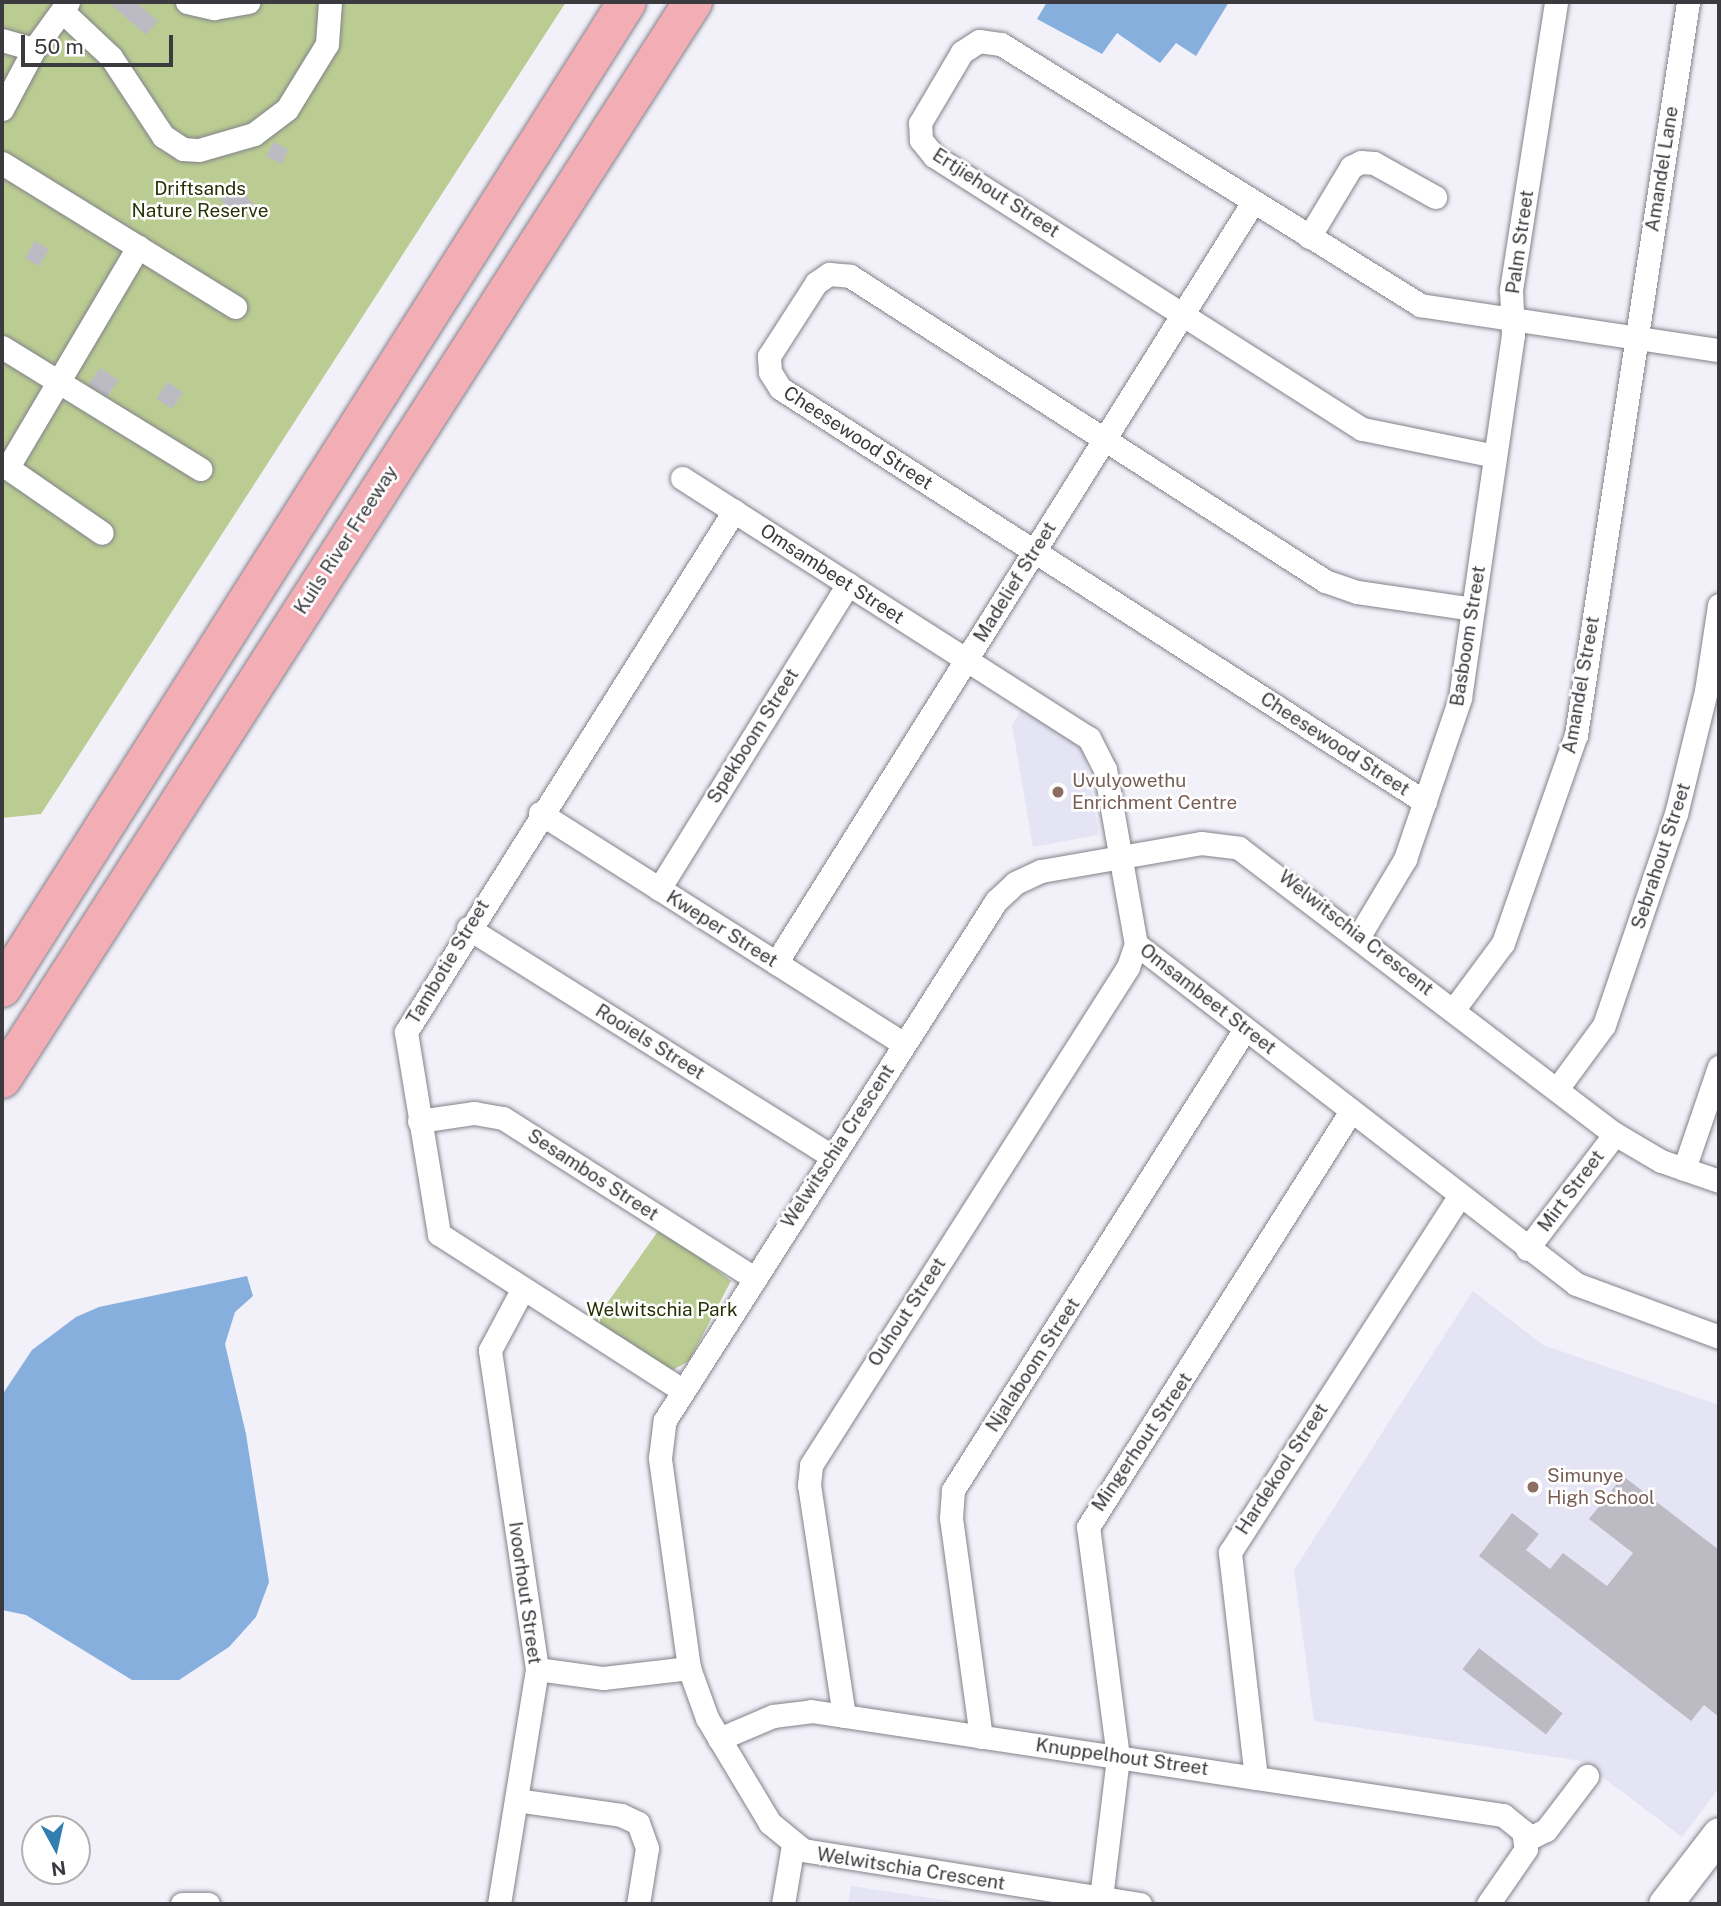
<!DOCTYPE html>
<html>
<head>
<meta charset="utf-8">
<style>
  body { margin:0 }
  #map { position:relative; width:1721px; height:1906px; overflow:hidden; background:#f2f1fa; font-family:"Public Sans",sans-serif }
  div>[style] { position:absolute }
  .built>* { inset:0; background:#e5e4f4 }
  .green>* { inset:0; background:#bbcc92 }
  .water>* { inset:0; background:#86afde }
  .building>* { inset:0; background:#bcbbc3; transform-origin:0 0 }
  .roads { filter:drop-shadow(0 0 2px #82828a) drop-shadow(0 0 2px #82828a) }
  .street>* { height:23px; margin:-11.5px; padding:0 11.5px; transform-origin:11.5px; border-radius:11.5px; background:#fff }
  .secondary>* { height:33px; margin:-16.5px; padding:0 16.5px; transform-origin:16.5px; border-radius:16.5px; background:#fff }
  .highway>* { height:38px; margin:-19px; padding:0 19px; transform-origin:19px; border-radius:19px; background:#f3adb4 }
  .dots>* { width:19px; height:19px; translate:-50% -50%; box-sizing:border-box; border:4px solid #fff; border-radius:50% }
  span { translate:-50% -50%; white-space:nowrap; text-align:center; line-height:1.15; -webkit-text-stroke:5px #fff; paint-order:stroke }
  .street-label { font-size:19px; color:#3b3b3f }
  .park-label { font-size:19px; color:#273103 }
  .education-label { font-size:19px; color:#785e54 }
  .left { translate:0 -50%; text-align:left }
  .frame { position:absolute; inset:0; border:4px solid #3b3b3f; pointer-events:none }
  .north { position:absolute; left:21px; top:1815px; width:70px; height:70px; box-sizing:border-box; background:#fff; border:2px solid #b1b1b2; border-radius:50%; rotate:172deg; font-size:19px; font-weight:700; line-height:28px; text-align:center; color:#3b3b3f }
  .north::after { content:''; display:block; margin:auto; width:24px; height:32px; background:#337eb1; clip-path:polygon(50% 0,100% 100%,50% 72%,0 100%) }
  .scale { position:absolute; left:21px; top:35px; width:152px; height:32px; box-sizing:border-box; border:4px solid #3b3b3f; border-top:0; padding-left:9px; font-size:21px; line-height:24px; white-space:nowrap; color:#3b3b3f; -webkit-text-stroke:5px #fff; paint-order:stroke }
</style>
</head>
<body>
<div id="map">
  <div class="built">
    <div style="clip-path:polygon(1022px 709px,1084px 749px,1099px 835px,1033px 847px,1012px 725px)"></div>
    <div style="clip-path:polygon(1473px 1291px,1543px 1345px,1719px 1405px,1719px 1788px,1682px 1837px,1581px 1761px,1314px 1721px,1294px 1570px)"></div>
    <div style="clip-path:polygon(851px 1886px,971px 1904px,848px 1904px)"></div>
  </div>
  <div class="green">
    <div style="clip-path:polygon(2px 2px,566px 2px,41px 814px,2px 818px)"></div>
    <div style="clip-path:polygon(661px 1227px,731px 1281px,689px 1361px,669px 1372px,591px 1326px)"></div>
  </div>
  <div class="water">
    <div style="clip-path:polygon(1047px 2px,1229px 2px,1196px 56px,1176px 43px,1160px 63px,1117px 33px,1102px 54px,1037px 19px)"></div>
    <div style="clip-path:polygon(247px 1276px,253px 1296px,235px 1312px,225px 1344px,246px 1434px,269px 1582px,256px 1617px,229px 1647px,179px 1680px,132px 1680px,26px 1615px,2px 1610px,2px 1395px,32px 1350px,76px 1317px,99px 1307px)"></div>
  </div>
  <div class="building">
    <div style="clip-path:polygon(108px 2px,136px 2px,158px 21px,146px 35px)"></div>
    <div style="left:273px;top:142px;width:17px;height:16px;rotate:25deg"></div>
    <div style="left:234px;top:185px;width:28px;height:20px;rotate:44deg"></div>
    <div style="left:35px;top:241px;width:16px;height:20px;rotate:30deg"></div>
    <div style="left:100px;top:368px;width:22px;height:20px;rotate:34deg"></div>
    <div style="left:167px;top:382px;width:19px;height:20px;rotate:32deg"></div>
    <div style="clip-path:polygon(1623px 1476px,1719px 1550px,1719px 1717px,1704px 1705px,1691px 1721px,1479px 1556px,1512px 1513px,1539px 1534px,1526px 1550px,1550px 1569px,1563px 1553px,1607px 1586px,1633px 1553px,1589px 1519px)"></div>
    <div style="left:1479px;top:1648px;width:106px;height:27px;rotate:38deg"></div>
  </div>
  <div class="roads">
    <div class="street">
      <div style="left:187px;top:2px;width:28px;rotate:13deg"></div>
      <div style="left:214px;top:8px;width:35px;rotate:-10deg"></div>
      <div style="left:62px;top:11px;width:67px;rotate:43.2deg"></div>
      <div style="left:111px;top:57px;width:95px;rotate:56.6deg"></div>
      <div style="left:163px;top:136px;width:24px;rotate:33deg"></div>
      <div style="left:183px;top:149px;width:16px;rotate:4deg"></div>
      <div style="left:199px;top:150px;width:57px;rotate:-16.2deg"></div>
      <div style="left:254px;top:134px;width:41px;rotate:-37.1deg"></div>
      <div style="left:287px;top:109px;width:76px;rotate:-58.4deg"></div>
      <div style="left:327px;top:44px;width:42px;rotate:-85.9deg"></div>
      <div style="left:2px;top:40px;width:33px;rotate:16deg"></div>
      <div style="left:2px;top:109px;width:68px;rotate:-61.9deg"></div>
      <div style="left:34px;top:49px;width:58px;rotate:-54.1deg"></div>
      <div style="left:2px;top:163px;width:274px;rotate:31.7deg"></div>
      <div style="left:1309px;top:237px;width:82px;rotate:-59deg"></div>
      <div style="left:1351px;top:167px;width:11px;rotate:-27deg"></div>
      <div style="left:1361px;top:162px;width:13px;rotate:4deg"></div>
      <div style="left:1374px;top:163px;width:70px;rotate:29.1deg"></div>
      <div style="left:2px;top:347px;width:233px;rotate:31.6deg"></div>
      <div style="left:1495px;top:456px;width:136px;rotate:-168.5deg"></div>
      <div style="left:1362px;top:429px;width:508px;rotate:-147.47deg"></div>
      <div style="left:934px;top:156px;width:21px;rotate:-129deg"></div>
      <div style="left:921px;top:140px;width:17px;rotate:-93deg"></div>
      <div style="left:920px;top:123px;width:82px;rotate:-59.4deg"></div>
      <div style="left:962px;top:52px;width:20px;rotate:-33deg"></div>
      <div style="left:979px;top:41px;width:22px;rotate:8deg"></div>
      <div style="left:1001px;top:44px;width:494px;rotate:31.9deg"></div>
      <div style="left:1420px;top:305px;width:302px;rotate:8.6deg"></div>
      <div style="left:2px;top:464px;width:121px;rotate:34.6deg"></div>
      <div style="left:8px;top:467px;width:256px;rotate:-59.4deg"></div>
      <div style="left:682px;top:478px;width:483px;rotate:32.6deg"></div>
      <div style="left:1089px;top:738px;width:35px;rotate:63deg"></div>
      <div style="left:1105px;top:769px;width:178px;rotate:80deg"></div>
      <div style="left:1136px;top:944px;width:556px;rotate:37.69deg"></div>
      <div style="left:1576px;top:1284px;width:153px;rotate:20.3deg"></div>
      <div style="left:1425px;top:802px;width:766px;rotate:-147.31deg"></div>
      <div style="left:780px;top:388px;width:19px;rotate:-122deg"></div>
      <div style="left:770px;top:372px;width:16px;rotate:-94deg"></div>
      <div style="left:769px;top:356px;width:87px;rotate:-57.2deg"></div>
      <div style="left:816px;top:283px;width:16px;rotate:-35deg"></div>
      <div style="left:829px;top:274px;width:21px;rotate:5deg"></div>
      <div style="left:850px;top:276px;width:564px;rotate:32.7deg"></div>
      <div style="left:1325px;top:581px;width:34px;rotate:19deg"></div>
      <div style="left:1357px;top:592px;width:117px;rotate:8.3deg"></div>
      <div style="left:540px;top:813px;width:431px;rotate:32.4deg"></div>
      <div style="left:659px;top:889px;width:359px;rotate:-58.2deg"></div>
      <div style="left:468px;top:928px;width:430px;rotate:32.1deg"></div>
      <div style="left:1359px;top:936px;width:90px;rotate:-59.1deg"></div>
      <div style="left:1405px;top:859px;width:170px;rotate:-71.1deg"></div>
      <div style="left:1460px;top:698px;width:367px;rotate:-81.7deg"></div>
      <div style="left:1513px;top:335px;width:45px;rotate:-92.5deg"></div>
      <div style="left:1511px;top:290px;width:291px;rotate:-81.1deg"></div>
      <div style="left:776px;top:963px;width:898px;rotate:-57.92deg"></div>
      <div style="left:1454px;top:1009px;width:82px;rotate:-53.4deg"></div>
      <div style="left:1503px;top:943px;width:220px;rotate:-70.7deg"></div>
      <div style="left:1576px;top:735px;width:742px;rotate:-81.31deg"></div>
      <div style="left:1557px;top:1089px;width:79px;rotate:-53.7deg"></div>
      <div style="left:1604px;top:1025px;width:223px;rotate:-71.2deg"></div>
      <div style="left:1676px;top:814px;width:127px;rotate:-76.3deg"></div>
      <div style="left:1706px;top:691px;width:87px;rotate:-81.4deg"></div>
      <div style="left:419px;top:1121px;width:56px;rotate:-8.3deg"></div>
      <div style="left:474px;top:1113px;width:29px;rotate:10deg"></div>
      <div style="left:503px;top:1118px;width:298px;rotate:32.5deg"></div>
      <div style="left:1684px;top:1169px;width:108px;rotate:-71.1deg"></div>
      <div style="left:1527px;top:1249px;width:145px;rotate:-52.6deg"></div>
      <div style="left:682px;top:1390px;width:289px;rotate:-147.3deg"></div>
      <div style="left:439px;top:1234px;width:205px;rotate:-99.3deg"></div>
      <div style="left:406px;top:1032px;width:616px;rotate:-57.81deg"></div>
      <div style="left:537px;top:1669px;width:67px;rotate:7.8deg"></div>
      <div style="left:603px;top:1678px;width:87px;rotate:-6.6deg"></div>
      <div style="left:844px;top:1716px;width:234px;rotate:-98.6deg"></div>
      <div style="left:809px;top:1485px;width:20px;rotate:-84deg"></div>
      <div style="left:811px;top:1465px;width:590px;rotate:-57.52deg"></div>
      <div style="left:1128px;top:967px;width:24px;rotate:-71deg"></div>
      <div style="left:981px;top:1737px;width:221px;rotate:-97.8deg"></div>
      <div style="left:951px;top:1518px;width:28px;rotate:-86deg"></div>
      <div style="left:953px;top:1490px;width:546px;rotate:-57.65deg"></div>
      <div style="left:719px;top:1739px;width:59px;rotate:-23.1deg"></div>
      <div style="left:773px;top:1716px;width:38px;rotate:-7deg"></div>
      <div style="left:811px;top:1711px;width:700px;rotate:8.55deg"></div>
      <div style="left:1503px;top:1815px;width:26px;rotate:39deg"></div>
      <div style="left:1523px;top:1831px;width:18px;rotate:81deg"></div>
      <div style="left:1526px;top:1849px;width:67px;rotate:124.6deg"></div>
      <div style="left:1256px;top:1778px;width:227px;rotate:-96.6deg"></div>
      <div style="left:1230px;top:1552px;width:423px;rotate:-57.2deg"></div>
      <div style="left:516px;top:1800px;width:106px;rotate:8.1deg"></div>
      <div style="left:621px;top:1815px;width:19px;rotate:25deg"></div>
      <div style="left:638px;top:1823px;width:27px;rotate:70deg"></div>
      <div style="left:647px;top:1848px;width:57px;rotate:99.1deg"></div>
      <div style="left:1526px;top:1840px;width:22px;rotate:-27deg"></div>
      <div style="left:1546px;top:1830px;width:68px;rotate:-52.8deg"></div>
      <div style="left:1101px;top:1898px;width:142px;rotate:-83.1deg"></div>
      <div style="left:1118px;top:1757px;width:232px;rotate:-97.4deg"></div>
      <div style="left:1088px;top:1527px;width:492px;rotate:-57.7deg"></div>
      <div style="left:182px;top:1904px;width:26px"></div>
      <div style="left:499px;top:1904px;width:238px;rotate:-80.8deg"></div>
      <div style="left:537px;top:1669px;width:322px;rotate:-98.4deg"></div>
      <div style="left:490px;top:1350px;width:68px;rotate:-61.9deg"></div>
      <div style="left:783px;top:1904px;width:60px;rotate:-80.4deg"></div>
      <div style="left:1140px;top:1904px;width:341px;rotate:-170.9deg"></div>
      <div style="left:803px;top:1850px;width:43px;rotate:-140.7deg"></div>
      <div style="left:770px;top:1823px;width:122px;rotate:-121deg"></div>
      <div style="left:707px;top:1718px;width:53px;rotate:-109.8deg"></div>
      <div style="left:689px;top:1668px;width:212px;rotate:-97.9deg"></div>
      <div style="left:660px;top:1458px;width:38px;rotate:-83deg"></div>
      <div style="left:665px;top:1420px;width:616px;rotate:-57.47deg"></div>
      <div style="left:996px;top:901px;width:26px;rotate:-43deg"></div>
      <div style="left:1015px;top:883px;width:29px;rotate:-25deg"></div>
      <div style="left:1041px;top:871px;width:162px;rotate:-9.9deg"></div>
      <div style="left:1201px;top:843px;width:38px;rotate:7deg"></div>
      <div style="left:1239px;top:848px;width:472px;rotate:37.3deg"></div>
      <div style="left:1615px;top:1134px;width:53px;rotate:30.4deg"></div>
      <div style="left:1661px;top:1161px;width:61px;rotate:19deg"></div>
    </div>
    <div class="secondary">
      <div style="left:1665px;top:1904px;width:88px;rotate:-52.4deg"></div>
    </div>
    <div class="highway">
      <div style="left:2px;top:988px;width:1167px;rotate:-57.63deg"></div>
      <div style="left:2px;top:1079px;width:1280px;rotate:-57.32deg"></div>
    </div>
  </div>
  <div class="dots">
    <div style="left:1058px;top:792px;background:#8d6e63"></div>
    <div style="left:1533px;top:1487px;background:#8d6e63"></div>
  </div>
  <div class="street-label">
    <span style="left:1662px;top:169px;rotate:-81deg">Amandel Lane</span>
    <span style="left:996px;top:193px;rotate:33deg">Ertjiehout Street</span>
    <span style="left:1520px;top:242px;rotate:-82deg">Palm Street</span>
    <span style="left:858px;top:438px;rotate:33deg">Cheesewood Street</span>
    <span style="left:346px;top:540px;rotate:-57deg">Kuils River Freeway</span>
    <span style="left:832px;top:574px;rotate:33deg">Omsambeet Street</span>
    <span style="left:1015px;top:582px;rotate:-58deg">Madelief Street</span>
    <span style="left:1468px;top:636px;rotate:-81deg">Basboom Street</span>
    <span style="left:1581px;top:685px;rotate:-80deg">Amandel Street</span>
    <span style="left:753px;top:736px;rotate:-58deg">Spekboom Street</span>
    <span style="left:1335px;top:744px;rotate:33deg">Cheesewood Street</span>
    <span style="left:1661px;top:856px;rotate:-72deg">Sebrahout Street</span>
    <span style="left:722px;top:929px;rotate:32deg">Kweper Street</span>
    <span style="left:1356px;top:933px;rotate:38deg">Welwitschia Crescent</span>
    <span style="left:448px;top:962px;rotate:-59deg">Tambotie Street</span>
    <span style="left:1208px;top:999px;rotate:38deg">Omsambeet Street</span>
    <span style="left:650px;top:1042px;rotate:32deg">Rooiels Street</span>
    <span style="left:838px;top:1146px;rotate:-57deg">Welwitschia Crescent</span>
    <span style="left:593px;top:1175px;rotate:33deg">Sesambos Street</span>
    <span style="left:1571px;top:1191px;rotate:-53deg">Mirt Street</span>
    <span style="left:907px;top:1312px;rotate:-57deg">Ouhout Street</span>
    <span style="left:1033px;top:1365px;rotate:-57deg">Njalaboom Street</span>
    <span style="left:1142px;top:1442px;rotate:-56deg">Mingerhout Street</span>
    <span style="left:1282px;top:1469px;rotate:-57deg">Hardekool Street</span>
    <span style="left:525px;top:1593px;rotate:82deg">Ivoorhout Street</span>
    <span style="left:1122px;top:1757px;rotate:8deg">Knuppelhout Street</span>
    <span style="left:911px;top:1869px;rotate:9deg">Welwitschia Crescent</span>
  </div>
  <div class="park-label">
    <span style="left:200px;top:200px">Driftsands<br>Nature Reserve</span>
    <span style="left:662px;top:1310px">Welwitschia Park</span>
  </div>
  <div class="education-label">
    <span class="left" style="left:1072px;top:792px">Uvulyowethu<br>Enrichment Centre</span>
    <span class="left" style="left:1547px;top:1487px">Simunye<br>High School</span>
  </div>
  <div class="frame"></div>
  <div class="north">N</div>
  <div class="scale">50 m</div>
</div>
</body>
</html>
